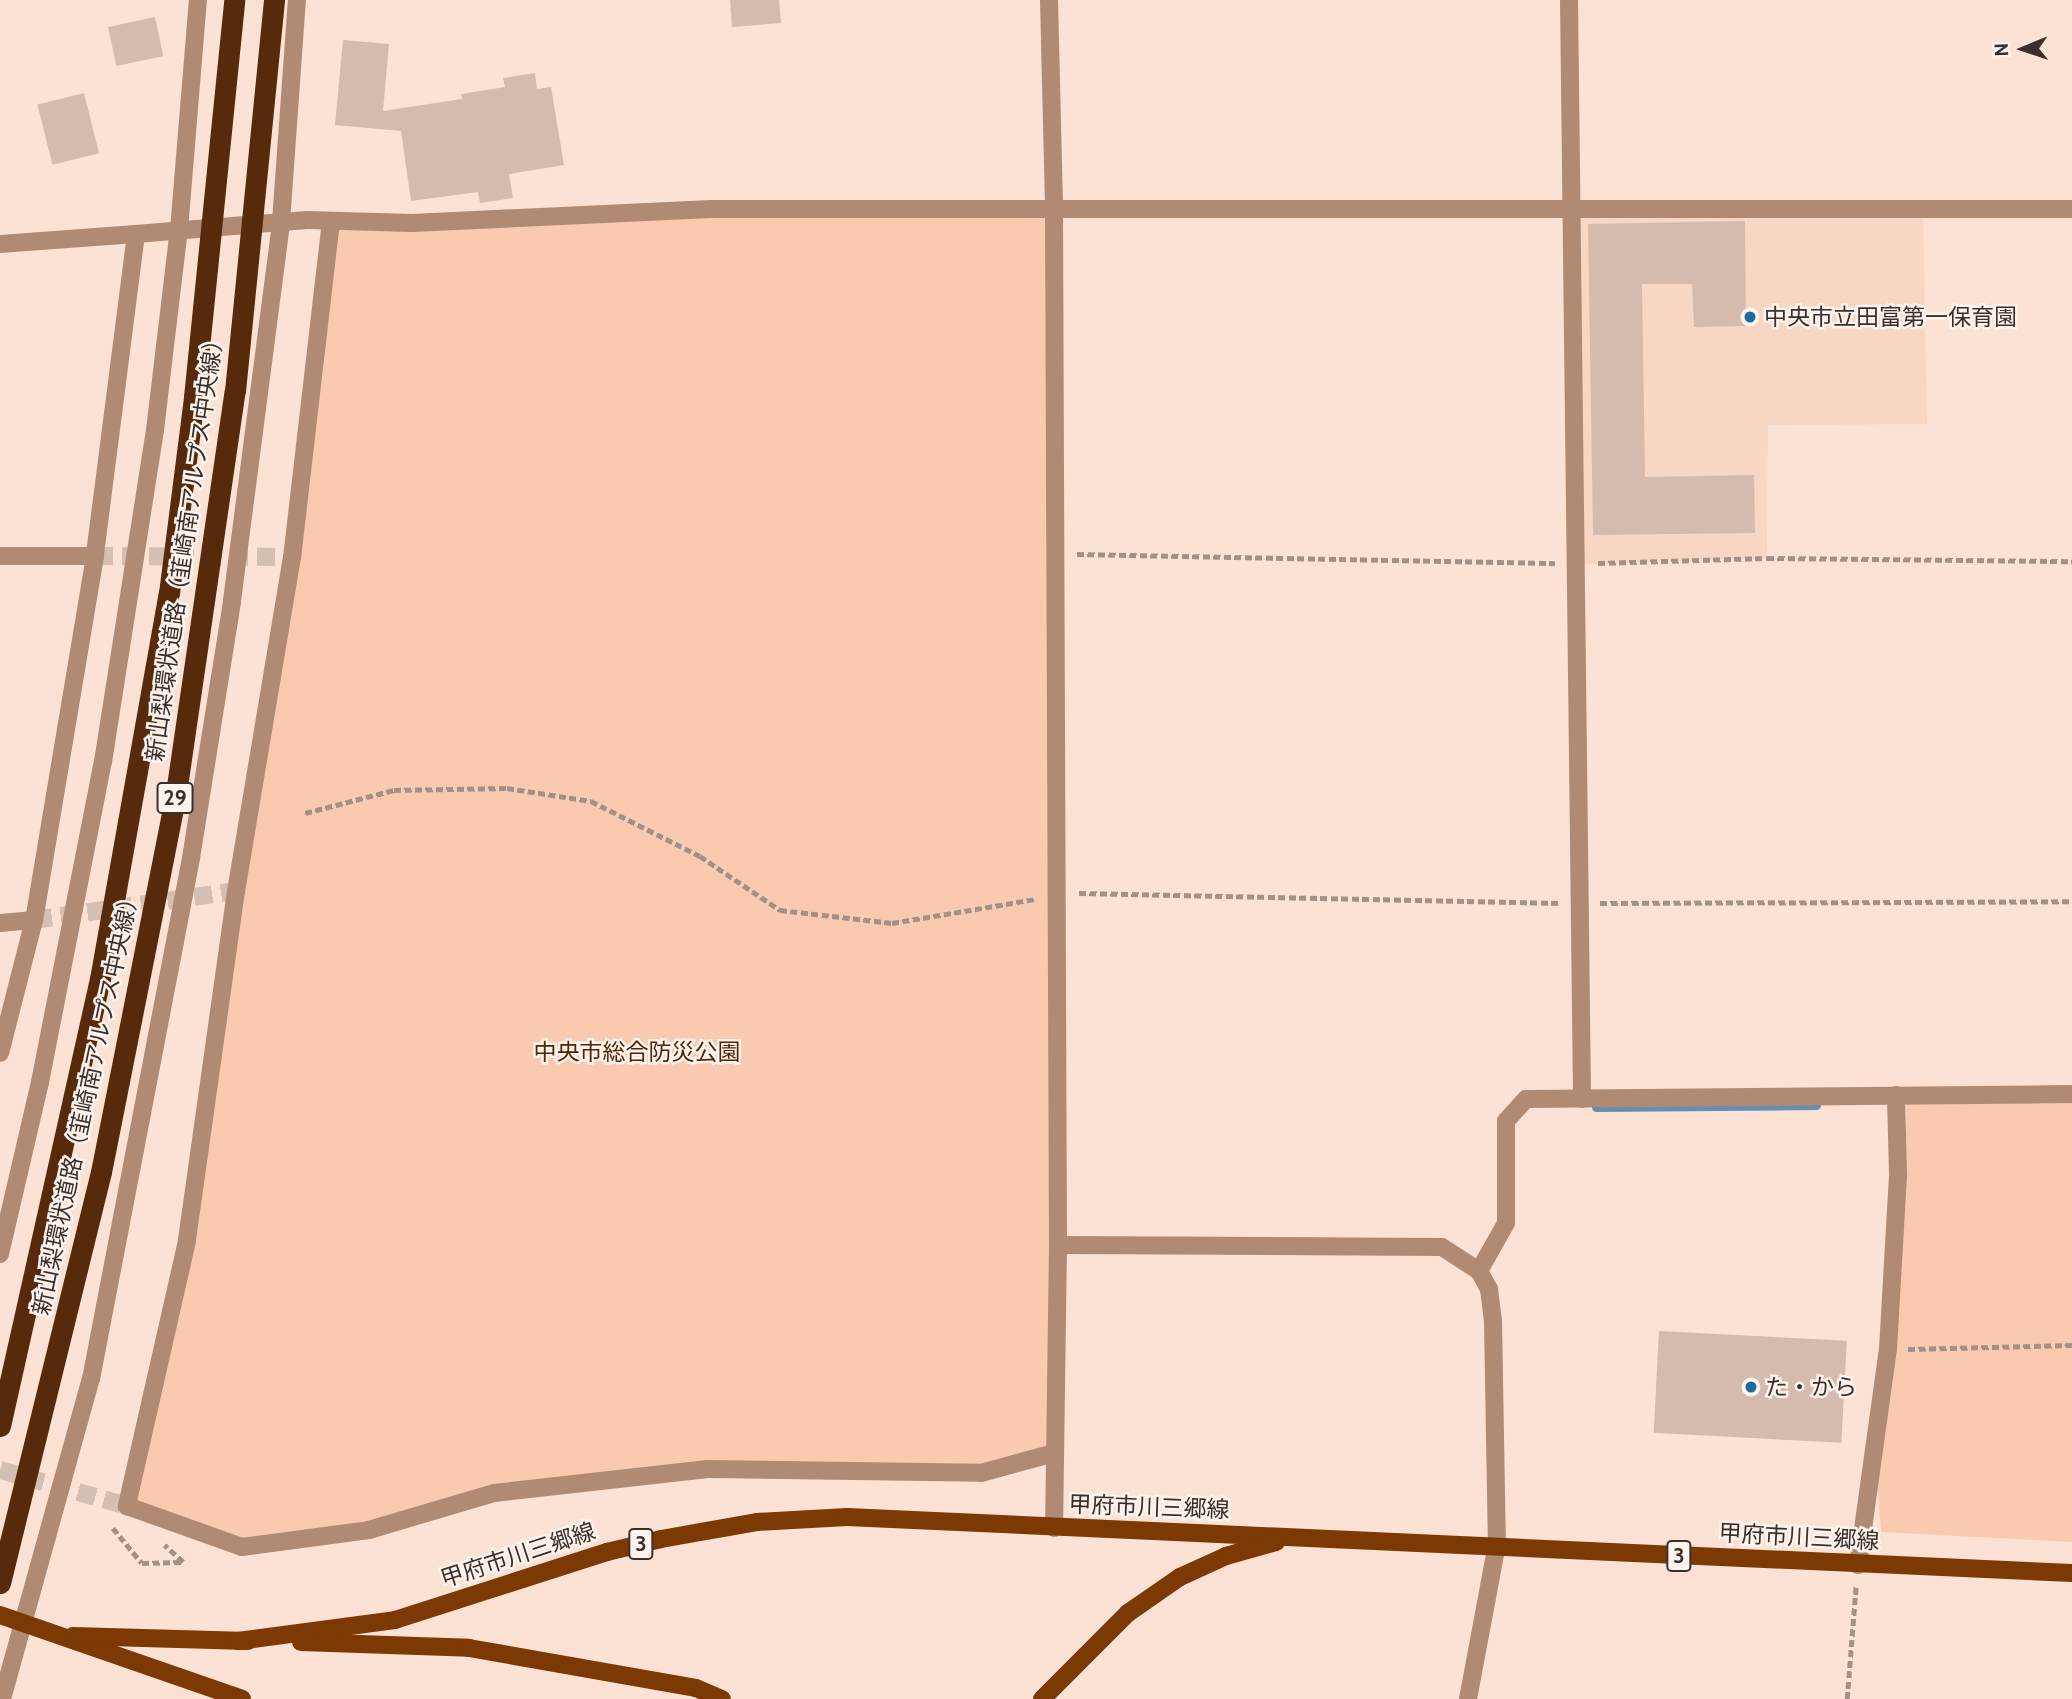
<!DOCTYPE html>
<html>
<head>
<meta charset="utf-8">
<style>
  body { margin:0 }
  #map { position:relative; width:2072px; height:1699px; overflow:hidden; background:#fce2d4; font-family:Cabin,"Noto Sans JP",sans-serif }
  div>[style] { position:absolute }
  .built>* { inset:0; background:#f7d7c4 }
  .green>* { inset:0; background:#f9cab0 }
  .stream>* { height:9px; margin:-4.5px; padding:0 4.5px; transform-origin:4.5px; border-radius:4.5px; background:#658fb1 }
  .building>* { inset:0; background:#d4bbad; transform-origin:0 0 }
  .minor-tunnel>* { height:18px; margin-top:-9px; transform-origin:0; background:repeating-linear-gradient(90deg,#d5beb2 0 18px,transparent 0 27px) }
  .path>* { height:4.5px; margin-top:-2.25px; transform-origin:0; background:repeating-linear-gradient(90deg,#a39187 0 7px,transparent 0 10.5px) }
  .minor>* { height:18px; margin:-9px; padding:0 9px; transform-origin:9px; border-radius:9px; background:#b18a74 }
  .major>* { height:18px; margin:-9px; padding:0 9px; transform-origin:9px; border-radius:9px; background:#7c3903 }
  .highway-bridge>* { height:21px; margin:-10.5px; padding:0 10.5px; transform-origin:10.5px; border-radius:10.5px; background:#562a0b }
  .dots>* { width:19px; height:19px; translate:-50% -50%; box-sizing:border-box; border:4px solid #fef3ed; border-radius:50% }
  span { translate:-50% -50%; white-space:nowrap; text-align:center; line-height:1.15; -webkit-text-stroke:5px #fef3ed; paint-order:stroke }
  .shield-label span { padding:2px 5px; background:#fef3ed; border:2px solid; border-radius:5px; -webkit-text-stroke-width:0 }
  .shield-label { font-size:21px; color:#3a302b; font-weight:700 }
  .poi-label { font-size:23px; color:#3a302b }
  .left { translate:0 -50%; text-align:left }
  .street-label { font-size:23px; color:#3a302b }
  .park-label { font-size:23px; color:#512404 }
  .north { position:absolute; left:1988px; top:14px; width:70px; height:70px; -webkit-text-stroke:5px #fef3ed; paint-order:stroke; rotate:268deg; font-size:19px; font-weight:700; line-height:28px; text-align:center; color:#3a302b }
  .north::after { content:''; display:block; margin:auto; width:24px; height:32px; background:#3a302b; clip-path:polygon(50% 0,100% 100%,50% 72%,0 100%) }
</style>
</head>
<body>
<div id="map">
  <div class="built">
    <div style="clip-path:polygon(1923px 205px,1927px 424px,1768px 425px,1767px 558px,1579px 564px,1575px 210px)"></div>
  </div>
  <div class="green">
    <div style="clip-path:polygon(1054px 207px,1054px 1453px,981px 1473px,708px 1469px,494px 1493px,369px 1530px,242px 1547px,127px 1506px,187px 1241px,331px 221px)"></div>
    <div style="clip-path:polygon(2072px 1101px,2072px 1542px,1881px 1532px,1876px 1457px,1907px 1103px)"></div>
  </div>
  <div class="stream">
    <div style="left:1596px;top:1107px;width:220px;rotate:-0.5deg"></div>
  </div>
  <div class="building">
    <div style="clip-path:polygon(730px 0,779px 0,781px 23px,732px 27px)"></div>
    <div style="left:155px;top:17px;width:40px;height:48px;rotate:78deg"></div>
    <div style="clip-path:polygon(343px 40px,389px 44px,383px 111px,462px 99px,461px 94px,505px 87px,503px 78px,535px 73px,537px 89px,551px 87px,564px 165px,509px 174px,513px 198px,480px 203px,478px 192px,411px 201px,401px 131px,335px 125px)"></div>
    <div style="left:84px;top:93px;width:62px;height:48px;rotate:76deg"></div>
    <div style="clip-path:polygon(1745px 221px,1746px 326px,1694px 327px,1692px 284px,1642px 284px,1645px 477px,1754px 475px,1755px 533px,1593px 535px,1588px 224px)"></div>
    <div style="left:1659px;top:1331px;width:188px;height:102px;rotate:3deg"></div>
  </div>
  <div class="minor-tunnel">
    <div style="left:95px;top:556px;width:197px;rotate:0.3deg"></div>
    <div style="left:34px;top:920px;width:204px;rotate:-8.2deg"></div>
    <div style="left:0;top:1470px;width:132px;rotate:15.8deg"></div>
  </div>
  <div class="path">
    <div style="left:1077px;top:554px;width:478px;rotate:1.1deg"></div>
    <div style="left:1598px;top:563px;width:169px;rotate:-1.7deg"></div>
    <div style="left:1767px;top:558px;width:305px;rotate:0.6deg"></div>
    <div style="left:305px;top:813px;width:92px;rotate:-14.5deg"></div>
    <div style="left:394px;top:790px;width:113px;rotate:-1deg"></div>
    <div style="left:507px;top:788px;width:85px;rotate:8.8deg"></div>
    <div style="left:591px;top:801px;width:122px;rotate:26.8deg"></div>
    <div style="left:700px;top:856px;width:97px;rotate:34deg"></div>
    <div style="left:780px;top:910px;width:113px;rotate:6.6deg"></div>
    <div style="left:892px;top:923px;width:146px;rotate:-9.5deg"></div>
    <div style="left:1079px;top:893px;width:481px;rotate:1.2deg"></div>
    <div style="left:1600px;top:903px;width:472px;rotate:-0.2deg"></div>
    <div style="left:1908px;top:1349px;width:164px;rotate:-1.4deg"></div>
    <div style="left:113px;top:1528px;width:45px;rotate:50.4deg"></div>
    <div style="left:142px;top:1563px;width:41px;rotate:-1.4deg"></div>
    <div style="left:183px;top:1562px;width:25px;rotate:-138deg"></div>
    <div style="left:1847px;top:1699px;width:115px;rotate:-85.5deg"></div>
  </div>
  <div class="minor">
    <div style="left:1049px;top:0;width:207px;rotate:88.6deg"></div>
    <div style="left:1054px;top:207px;width:1038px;rotate:89.78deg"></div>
    <div style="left:1058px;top:1245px;width:283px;rotate:90.8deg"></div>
    <div style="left:1569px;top:0;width:1099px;rotate:89.32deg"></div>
    <div style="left:331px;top:221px;width:338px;rotate:96.6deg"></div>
    <div style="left:292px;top:557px;width:339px;rotate:99.5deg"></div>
    <div style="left:236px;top:891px;width:353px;rotate:98deg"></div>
    <div style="left:187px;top:1241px;width:272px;rotate:102.8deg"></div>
    <div style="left:127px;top:1506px;width:122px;rotate:19.6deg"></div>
    <div style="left:242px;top:1547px;width:128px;rotate:-7.6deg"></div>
    <div style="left:369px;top:1530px;width:130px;rotate:-16.5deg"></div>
    <div style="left:494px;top:1493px;width:215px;rotate:-6.4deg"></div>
    <div style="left:708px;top:1469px;width:273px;rotate:0.8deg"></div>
    <div style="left:981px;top:1473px;width:76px;rotate:-15.3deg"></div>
    <div style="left:136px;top:234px;width:172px;rotate:-4.7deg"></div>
    <div style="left:307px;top:220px;width:105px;rotate:1.6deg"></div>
    <div style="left:412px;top:223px;width:299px;rotate:-2.7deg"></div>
    <div style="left:711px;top:209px;width:1361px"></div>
    <div style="left:0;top:244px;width:136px;rotate:-4.2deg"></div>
    <div style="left:136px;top:234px;width:325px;rotate:97.3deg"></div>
    <div style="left:95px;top:556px;width:369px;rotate:99.5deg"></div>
    <div style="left:0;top:556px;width:95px"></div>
    <div style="left:0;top:923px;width:34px;rotate:-5deg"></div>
    <div style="left:34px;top:920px;width:137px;rotate:104.3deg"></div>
    <div style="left:1058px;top:1245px;width:384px;rotate:0.3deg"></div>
    <div style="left:1442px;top:1247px;width:44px;rotate:33deg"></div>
    <div style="left:1479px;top:1271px;width:21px;rotate:61deg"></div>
    <div style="left:1489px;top:1289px;width:32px;rotate:83deg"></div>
    <div style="left:1493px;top:1321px;width:223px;rotate:89deg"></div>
    <div style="left:1497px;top:1544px;width:158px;rotate:100.6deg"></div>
    <div style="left:0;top:1254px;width:177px;rotate:-76.9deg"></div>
    <div style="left:40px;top:1082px;width:326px;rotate:-78.9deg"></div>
    <div style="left:103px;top:762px;width:336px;rotate:-81.1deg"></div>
    <div style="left:155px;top:430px;width:201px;rotate:-83.2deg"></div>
    <div style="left:179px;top:230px;width:231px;rotate:-85.3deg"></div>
    <div style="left:1479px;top:1271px;width:55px;rotate:-60.6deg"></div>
    <div style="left:1506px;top:1223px;width:102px;rotate:-90deg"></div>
    <div style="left:1506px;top:1121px;width:30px;rotate:-48deg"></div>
    <div style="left:1526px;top:1099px;width:546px;rotate:-0.52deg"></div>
    <div style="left:1858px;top:1565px;width:218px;rotate:-82.1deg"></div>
    <div style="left:1888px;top:1349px;width:175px;rotate:-86.7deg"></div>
    <div style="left:1898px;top:1174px;width:79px;rotate:-91.5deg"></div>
    <div style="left:2px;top:1699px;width:332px;rotate:-74.5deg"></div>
    <div style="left:91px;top:1379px;width:531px;rotate:-79.13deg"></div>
    <div style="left:191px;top:858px;width:260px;rotate:-80.9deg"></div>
    <div style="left:232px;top:601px;width:382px;rotate:-82.6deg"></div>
    <div style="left:281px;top:222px;width:223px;rotate:-85.9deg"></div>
  </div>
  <div class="major">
    <div style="left:0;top:1615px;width:256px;rotate:19.1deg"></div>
    <div style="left:73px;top:1636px;width:175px;rotate:1.6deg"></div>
    <div style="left:238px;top:1641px;width:158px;rotate:-7.6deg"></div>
    <div style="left:395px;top:1620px;width:223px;rotate:-17.8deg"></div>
    <div style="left:607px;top:1552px;width:56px;rotate:-13.5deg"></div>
    <div style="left:661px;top:1539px;width:97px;rotate:-10deg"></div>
    <div style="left:757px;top:1522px;width:90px;rotate:-3.2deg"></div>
    <div style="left:847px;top:1517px;width:1226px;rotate:2.62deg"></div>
    <div style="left:301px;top:1642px;width:168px;rotate:2deg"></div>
    <div style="left:469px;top:1648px;width:230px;rotate:10deg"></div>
    <div style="left:696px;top:1688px;width:28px;rotate:23deg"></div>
    <div style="left:1042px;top:1699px;width:122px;rotate:-45deg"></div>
    <div style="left:1128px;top:1613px;width:63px;rotate:-34.7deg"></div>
    <div style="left:1180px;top:1577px;width:51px;rotate:-24.5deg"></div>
    <div style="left:1226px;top:1556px;width:52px;rotate:-15.6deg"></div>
  </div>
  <div class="highway-bridge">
    <div style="left:0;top:1426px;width:458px;rotate:-77.4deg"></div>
    <div style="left:100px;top:979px;width:392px;rotate:-79.9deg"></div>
    <div style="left:169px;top:593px;width:198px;rotate:-82.7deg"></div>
    <div style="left:194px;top:397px;width:399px;rotate:-84.2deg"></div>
    <div style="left:0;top:1583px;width:423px;rotate:-76.2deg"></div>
    <div style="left:101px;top:1172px;width:386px;rotate:-78.8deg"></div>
    <div style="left:176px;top:793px;width:406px;rotate:-81.7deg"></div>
    <div style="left:235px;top:391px;width:393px;rotate:-84.3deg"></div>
  </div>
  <div class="dots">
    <div style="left:1750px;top:317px;background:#1e6a9d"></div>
    <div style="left:1751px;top:1387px;background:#1e6a9d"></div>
  </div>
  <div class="shield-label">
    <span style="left:175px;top:798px">29</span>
    <span style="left:641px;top:1544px">3</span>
    <span style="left:1679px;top:1556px">3</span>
  </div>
  <div class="poi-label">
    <span class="left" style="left:1764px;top:317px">中央市立田富第一保育園</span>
    <span class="left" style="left:1765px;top:1387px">た・から</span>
  </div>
  <div class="street-label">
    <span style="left:185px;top:545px;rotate:-82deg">新山梨環状道路（韮崎南アルプス中央線）</span>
    <span style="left:86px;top:1101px;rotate:-78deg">新山梨環状道路（韮崎南アルプス中央線）</span>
    <span style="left:1149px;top:1507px;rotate:2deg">甲府市川三郷線</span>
    <span style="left:1799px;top:1537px;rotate:3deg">甲府市川三郷線</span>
    <span style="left:518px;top:1555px;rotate:-18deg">甲府市川三郷線</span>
  </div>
  <div class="park-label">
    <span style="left:637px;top:1052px">中央市総合防災公園</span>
  </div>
  <div class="north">N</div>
</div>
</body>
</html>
